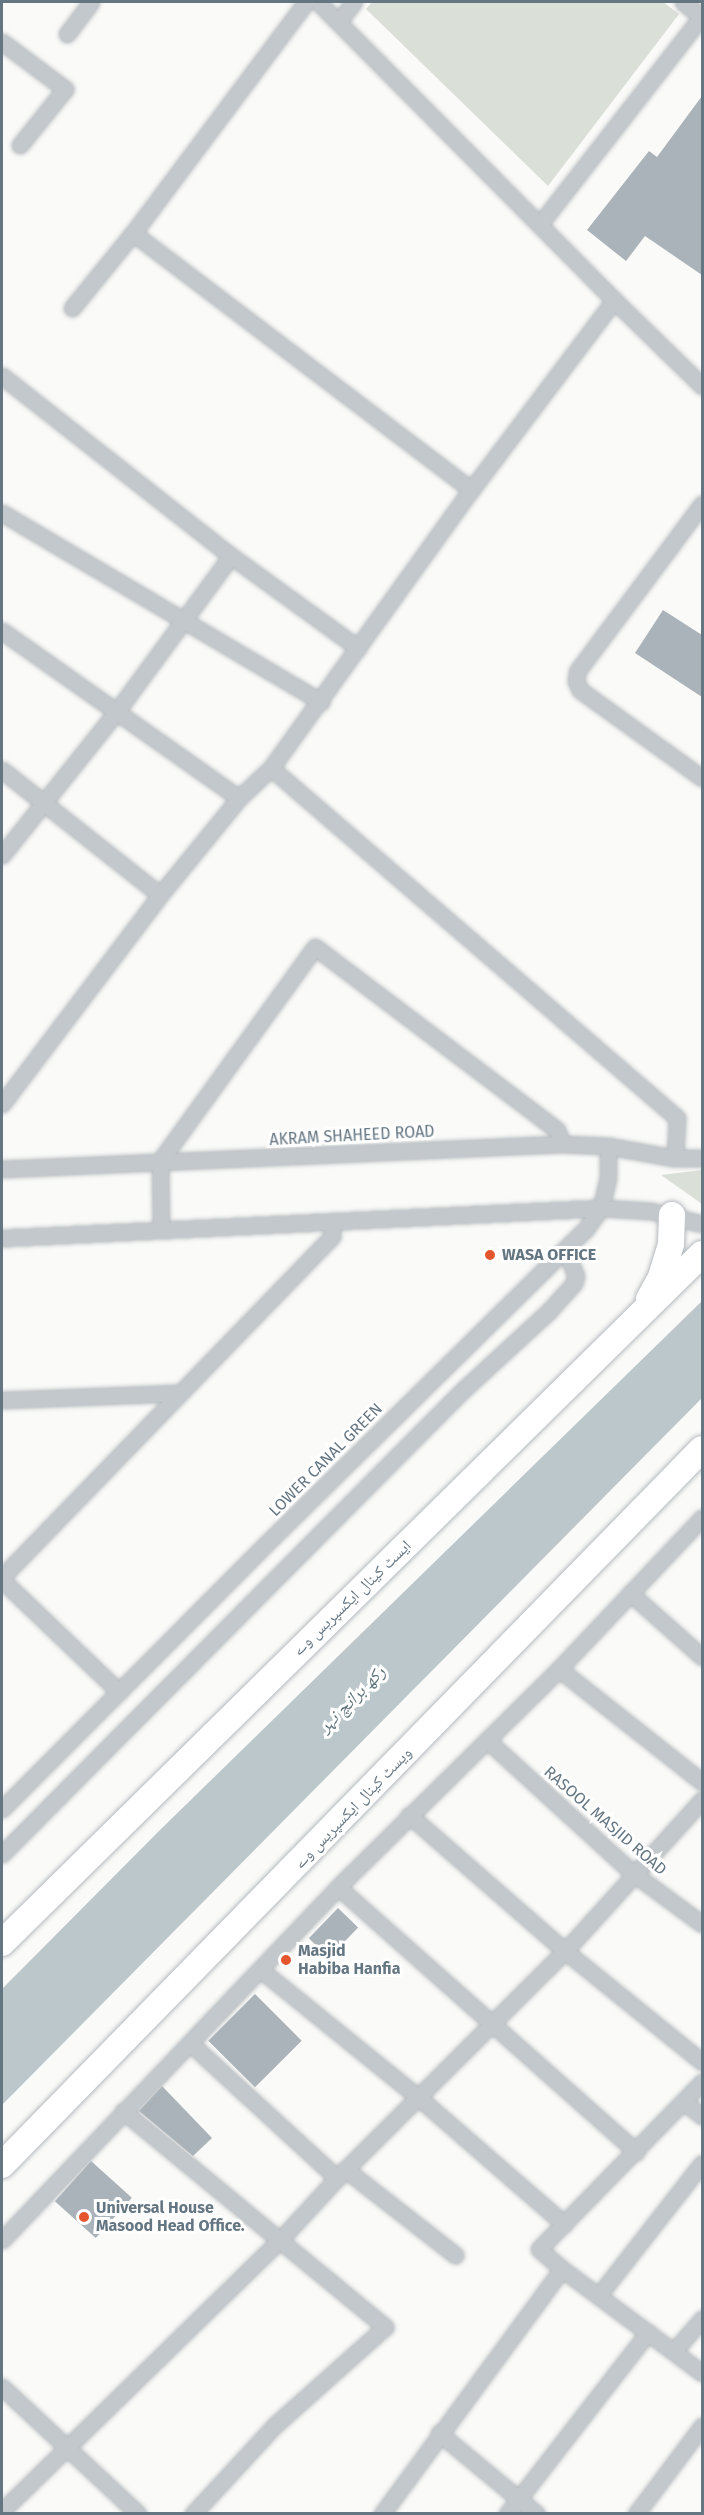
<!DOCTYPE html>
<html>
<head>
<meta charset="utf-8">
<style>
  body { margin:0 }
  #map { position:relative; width:704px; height:2515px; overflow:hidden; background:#fafaf8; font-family:"Fira Sans","Noto Naskh Arabic",sans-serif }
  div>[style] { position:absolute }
  .green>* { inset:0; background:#dadfd7 }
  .water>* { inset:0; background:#bbc7cb }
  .building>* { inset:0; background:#aab3b9; transform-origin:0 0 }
  .roads { filter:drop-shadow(0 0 2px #b5babe) drop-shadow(0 0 2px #b5babe) }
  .street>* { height:15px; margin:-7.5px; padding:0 7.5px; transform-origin:7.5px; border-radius:7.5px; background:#c3c8cc }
  .primary>* { height:26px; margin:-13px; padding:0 13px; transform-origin:13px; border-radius:13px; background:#fff }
  .dots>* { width:16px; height:16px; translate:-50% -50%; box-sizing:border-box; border:3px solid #fff; border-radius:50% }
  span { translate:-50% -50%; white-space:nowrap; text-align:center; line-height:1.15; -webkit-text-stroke:6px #fff; paint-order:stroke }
  .street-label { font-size:16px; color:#657683 }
  .poi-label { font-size:16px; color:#657683; font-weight:700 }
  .left { translate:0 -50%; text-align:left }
  .water-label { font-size:18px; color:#60757c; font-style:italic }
  .frame { position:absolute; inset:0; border:3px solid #657683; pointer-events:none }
</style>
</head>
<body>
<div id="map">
  <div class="green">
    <div style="clip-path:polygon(372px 2px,663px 2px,679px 14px,548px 186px,366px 9px)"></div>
    <div style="clip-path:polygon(702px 1170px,702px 1204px,661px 1175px)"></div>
  </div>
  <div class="water">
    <div style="clip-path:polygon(702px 1301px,702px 1398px,2px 2105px,2px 1989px,160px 1830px)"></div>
  </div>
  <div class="building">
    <div style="clip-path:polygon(702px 96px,702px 275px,645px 236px,626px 261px,587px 230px,649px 151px,657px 157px)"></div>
    <div style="clip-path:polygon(663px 610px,702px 635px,702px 697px,635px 653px)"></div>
    <div style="left:338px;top:1908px;width:28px;height:42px;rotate:44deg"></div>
    <div style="left:255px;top:1994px;width:66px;height:66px;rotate:45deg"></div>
    <div style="clip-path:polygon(162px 2086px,212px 2138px,193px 2156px,139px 2111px)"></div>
    <div style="left:91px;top:2161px;width:55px;height:54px;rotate:42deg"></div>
  </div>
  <div class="roads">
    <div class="street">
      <div style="left:306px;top:2px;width:289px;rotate:126.8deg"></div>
      <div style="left:133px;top:233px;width:425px;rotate:37.2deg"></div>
      <div style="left:683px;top:2px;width:24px;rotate:38deg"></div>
      <div style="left:339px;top:21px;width:24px;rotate:-52deg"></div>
      <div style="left:67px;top:34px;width:40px;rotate:-53deg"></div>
      <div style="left:2px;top:42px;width:79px;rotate:36.7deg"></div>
      <div style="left:65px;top:89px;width:72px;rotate:128.8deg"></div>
      <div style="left:540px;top:224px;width:264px;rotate:-52.1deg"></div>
      <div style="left:614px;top:300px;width:123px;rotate:44.3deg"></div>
      <div style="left:72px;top:308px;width:97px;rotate:-50.9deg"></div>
      <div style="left:2px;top:376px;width:291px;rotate:38.2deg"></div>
      <div style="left:231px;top:556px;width:157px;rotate:35.9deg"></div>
      <div style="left:702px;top:504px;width:209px;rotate:126.7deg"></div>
      <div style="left:577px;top:672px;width:9px;rotate:96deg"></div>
      <div style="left:576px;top:681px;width:10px;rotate:66deg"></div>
      <div style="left:580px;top:690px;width:150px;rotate:35.8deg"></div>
      <div style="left:2px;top:513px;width:371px;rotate:30.6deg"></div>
      <div style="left:2px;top:631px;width:290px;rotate:35.2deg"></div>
      <div style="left:271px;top:768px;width:536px;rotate:40.76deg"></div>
      <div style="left:677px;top:1118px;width:40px;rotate:92.9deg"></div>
      <div style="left:2px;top:770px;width:201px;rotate:38.3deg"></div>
      <div style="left:2px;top:855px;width:184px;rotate:-51.4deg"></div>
      <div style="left:117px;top:711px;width:192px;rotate:-53.7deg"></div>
      <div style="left:2px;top:1104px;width:262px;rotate:-52.9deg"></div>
      <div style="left:160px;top:895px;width:125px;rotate:-50.8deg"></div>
      <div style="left:239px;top:798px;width:44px;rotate:-43.2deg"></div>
      <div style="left:271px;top:768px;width:342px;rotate:-54.3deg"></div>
      <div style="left:471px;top:490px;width:238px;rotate:-53deg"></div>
      <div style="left:614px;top:300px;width:420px;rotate:-134.8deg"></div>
      <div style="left:2px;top:1169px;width:561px;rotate:-2.56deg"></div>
      <div style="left:562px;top:1144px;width:46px;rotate:2.5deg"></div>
      <div style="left:608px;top:1146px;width:68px;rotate:10.2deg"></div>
      <div style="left:675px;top:1158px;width:27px"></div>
      <div style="left:161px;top:1229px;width:68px;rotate:-90.8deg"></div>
      <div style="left:160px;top:1161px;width:264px;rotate:-54.1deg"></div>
      <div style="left:315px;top:947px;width:303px;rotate:37.1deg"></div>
      <div style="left:557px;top:1130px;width:15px;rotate:70deg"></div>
      <div style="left:2px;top:1238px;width:600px;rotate:-2.87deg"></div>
      <div style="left:601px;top:1208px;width:31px;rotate:-77deg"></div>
      <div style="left:608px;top:1178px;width:32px;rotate:-90deg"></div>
      <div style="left:2px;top:1400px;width:176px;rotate:-2.3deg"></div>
      <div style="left:2px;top:1577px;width:475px;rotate:-45.9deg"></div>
      <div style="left:332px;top:1236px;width:15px;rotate:-90deg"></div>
      <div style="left:2px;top:1580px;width:162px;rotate:43.7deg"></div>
      <div style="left:630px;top:1593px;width:96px;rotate:41.6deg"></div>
      <div style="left:559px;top:1669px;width:182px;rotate:38.3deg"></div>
      <div style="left:487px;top:1740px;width:199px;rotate:42.4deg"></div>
      <div style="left:634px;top:1874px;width:84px;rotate:36.3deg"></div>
      <div style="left:2px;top:1809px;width:364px;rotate:-45.1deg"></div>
      <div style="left:259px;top:1551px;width:458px;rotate:-44.6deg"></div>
      <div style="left:585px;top:1230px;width:27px;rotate:-54deg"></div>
      <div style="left:601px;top:1208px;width:50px;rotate:3.4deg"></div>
      <div style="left:651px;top:1211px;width:53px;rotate:14.3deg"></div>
      <div style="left:409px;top:1815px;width:207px;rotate:41.1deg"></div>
      <div style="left:565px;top:1951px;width:176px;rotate:39deg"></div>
      <div style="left:2px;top:1854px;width:653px;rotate:-45.19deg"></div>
      <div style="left:462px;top:1391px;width:118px;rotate:-42.6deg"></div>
      <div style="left:549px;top:1311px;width:38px;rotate:-48deg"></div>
      <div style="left:574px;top:1283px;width:7px;rotate:-74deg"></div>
      <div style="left:576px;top:1276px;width:18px;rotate:-112deg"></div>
      <div style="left:569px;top:1259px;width:10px;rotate:-135deg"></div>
      <div style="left:338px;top:1887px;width:399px;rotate:41.6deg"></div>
      <div style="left:261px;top:1970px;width:202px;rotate:39deg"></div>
      <div style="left:418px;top:2097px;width:194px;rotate:41deg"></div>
      <div style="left:190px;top:2043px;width:200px;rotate:42.6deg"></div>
      <div style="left:702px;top:2082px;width:233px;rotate:134.3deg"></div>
      <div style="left:539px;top:2249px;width:30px;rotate:41deg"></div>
      <div style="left:562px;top:2269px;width:174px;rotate:36.6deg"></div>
      <div style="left:684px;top:2102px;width:23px;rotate:38deg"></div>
      <div style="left:123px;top:2111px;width:340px;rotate:39.5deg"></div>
      <div style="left:385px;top:2327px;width:147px;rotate:138.3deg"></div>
      <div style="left:275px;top:2425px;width:121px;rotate:132.7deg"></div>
      <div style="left:345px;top:2169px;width:140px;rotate:38deg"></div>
      <div style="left:2px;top:2240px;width:487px;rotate:-46.4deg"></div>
      <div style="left:338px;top:1887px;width:310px;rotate:-44.6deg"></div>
      <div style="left:559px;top:1669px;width:208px;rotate:-46.6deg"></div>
      <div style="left:599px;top:2295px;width:167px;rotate:-52deg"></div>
      <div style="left:674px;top:2351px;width:43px;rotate:-48.8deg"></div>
      <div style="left:2px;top:2387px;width:186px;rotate:43deg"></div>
      <div style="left:439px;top:2433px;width:127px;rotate:39.6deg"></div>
      <div style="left:2px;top:2511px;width:388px;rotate:-44.3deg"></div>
      <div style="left:280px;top:2240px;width:84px;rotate:-47.4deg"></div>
      <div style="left:337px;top:2178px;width:322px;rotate:-44.9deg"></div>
      <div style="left:565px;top:1951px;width:204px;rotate:-47.8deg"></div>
      <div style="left:382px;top:2514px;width:304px;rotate:-53.7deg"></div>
      <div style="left:507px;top:2514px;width:230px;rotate:-52.2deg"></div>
      <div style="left:636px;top:2514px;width:110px;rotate:-53.1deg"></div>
    </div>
    <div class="primary">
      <div style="left:649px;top:1299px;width:25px;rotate:-61deg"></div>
      <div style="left:661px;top:1277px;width:34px;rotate:-73deg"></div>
      <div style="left:671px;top:1244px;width:29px;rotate:-88deg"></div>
      <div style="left:2px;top:1943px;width:982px;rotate:-44.55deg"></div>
      <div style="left:2px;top:2165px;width:1001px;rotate:-45.65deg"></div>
    </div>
  </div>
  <div class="dots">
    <div style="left:490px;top:1255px;background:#e4572e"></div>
    <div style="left:286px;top:1960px;background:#e4572e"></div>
    <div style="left:84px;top:2217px;background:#e4572e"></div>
  </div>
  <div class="street-label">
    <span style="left:352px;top:1136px;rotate:-3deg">AKRAM SHAHEED ROAD</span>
    <span style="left:326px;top:1460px;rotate:-45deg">LOWER CANAL GREEN</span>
    <span style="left:352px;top:1598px;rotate:-44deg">ایسٹ کینال ایکسپریس وے</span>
    <span style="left:353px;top:1808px;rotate:-46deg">ویسٹ کینال ایکسپریس وے</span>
    <span style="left:605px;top:1821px;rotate:41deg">RASOOL MASJID ROAD</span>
  </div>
  <div class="poi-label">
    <span class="left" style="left:502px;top:1255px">WASA OFFICE</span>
    <span class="left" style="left:298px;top:1960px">Masjid<br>Habiba Hanfia</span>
    <span class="left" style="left:96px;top:2217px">Universal House<br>Masood Head Office.</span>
  </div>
  <div class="water-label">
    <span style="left:352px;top:1699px;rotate:-45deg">رکھ برانچ نہر</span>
  </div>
  <div class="frame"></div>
</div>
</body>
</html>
